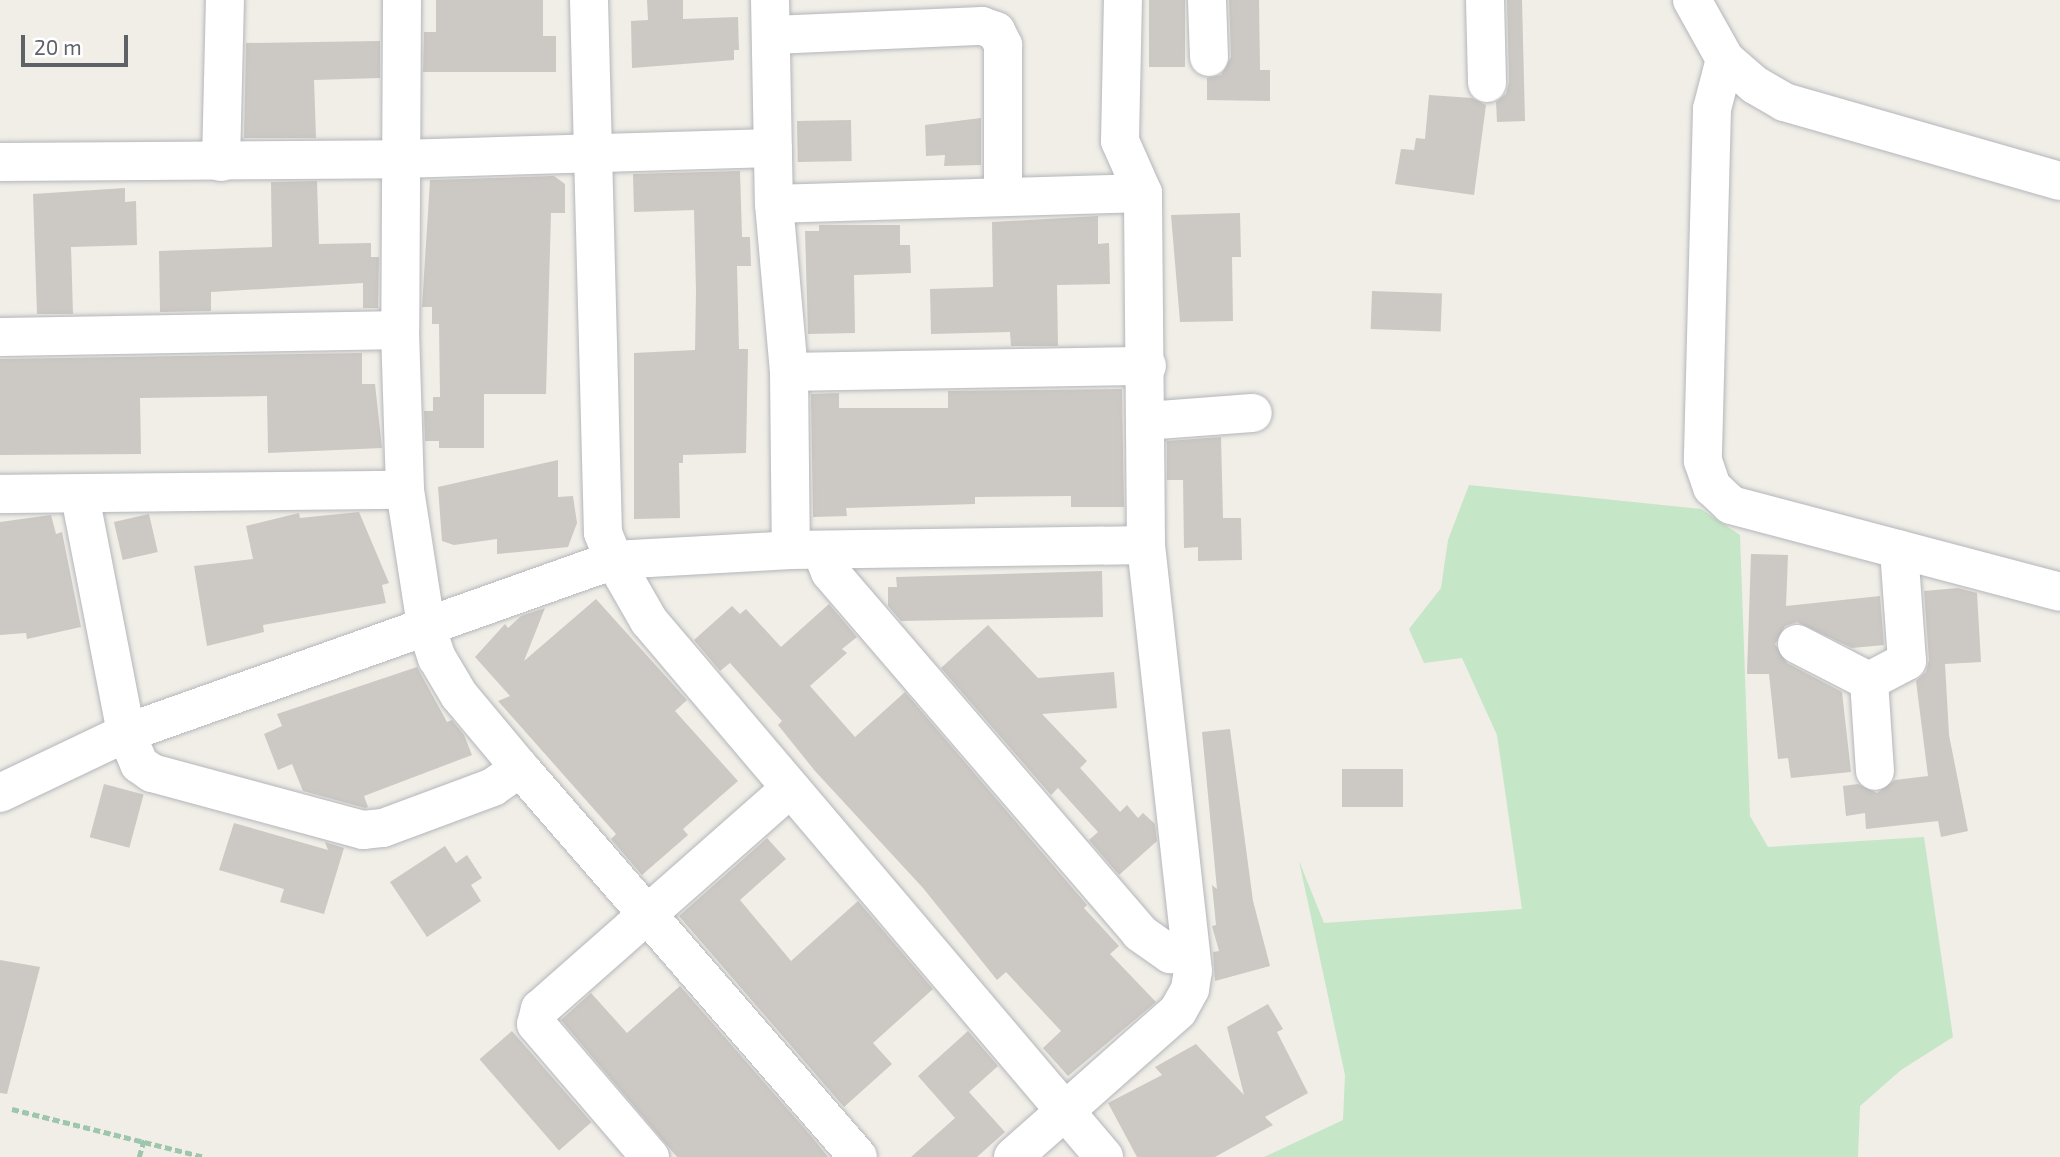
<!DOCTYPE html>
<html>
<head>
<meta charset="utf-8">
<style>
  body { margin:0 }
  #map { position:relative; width:2060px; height:1157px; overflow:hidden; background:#f0eee7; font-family:"Exo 2",sans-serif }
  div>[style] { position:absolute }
  .green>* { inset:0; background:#c5e6c7 }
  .building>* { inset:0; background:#ccc8c4; transform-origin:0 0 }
  .path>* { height:4.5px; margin-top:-2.25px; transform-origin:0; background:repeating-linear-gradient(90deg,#9ec6ad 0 7px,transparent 0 10.5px) }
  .roads { filter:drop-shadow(0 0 2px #b4b6bb) drop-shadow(0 0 2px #b4b6bb) }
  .minor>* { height:38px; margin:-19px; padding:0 19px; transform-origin:19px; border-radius:19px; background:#fff }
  span { translate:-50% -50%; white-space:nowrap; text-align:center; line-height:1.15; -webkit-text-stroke:5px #fff; paint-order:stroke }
  .scale { position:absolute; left:21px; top:35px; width:107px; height:32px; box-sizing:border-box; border:4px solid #5e6166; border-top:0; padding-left:9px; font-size:21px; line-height:24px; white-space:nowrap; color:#5e6166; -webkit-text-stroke:5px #fff; paint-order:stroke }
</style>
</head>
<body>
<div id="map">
  <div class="green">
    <div style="clip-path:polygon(1469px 485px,1701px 509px,1740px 535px,1750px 816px,1768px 847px,1924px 837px,1953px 1037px,1901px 1070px,1860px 1106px,1858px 1157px,1264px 1157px,1343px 1120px,1345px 1075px,1299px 861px,1324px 923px,1522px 909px,1497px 735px,1462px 658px,1424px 663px,1409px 629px,1441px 588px,1448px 540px)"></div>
  </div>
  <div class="building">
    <div style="clip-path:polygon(436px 0,543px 0,543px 36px,556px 36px,556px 72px,423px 72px,424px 32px,436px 32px)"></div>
    <div style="clip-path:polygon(647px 0,683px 0,683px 19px,738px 17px,739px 50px,734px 50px,734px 60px,632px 68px,631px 21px,648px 20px)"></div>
    <div style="left:1149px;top:0;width:36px;height:67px"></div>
    <div style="clip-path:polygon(1229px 0,1259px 0,1260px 70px,1270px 70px,1270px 101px,1207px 100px,1207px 78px,1221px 75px,1231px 57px)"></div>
    <div style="clip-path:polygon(1507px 0,1522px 0,1525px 121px,1497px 122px,1496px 102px,1506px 94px,1509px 82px)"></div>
    <div style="clip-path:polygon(380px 41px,380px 78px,314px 80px,316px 138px,244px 138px,246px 43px)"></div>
    <div style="clip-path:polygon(1429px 95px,1472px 98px,1486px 105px,1474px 195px,1395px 184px,1401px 149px,1414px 150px,1416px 138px,1425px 139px)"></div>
    <div style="clip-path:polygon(981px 118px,981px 165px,944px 166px,945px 155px,926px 156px,925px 125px)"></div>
    <div style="left:851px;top:120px;width:41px;height:54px;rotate:89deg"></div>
    <div style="clip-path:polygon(740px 171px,742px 237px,750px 237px,751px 266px,737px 266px,739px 349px,748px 349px,746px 453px,683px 455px,683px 463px,679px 463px,680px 518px,634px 519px,634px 353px,695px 350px,696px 291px,694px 210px,634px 212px,633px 174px)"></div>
    <div style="clip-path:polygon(554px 176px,565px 184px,565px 213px,551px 213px,546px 394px,484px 394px,484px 448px,439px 448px,439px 441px,425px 441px,424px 411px,433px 411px,433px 397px,440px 397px,439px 324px,432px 324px,432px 307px,422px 307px,430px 180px)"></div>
    <div style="clip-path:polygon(317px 181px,319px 244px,371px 243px,371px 257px,379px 257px,378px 308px,363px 308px,363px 283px,211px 292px,211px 311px,160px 312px,159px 251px,272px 247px,271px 182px)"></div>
    <div style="clip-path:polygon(125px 188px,125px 202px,136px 201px,137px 245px,71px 247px,73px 314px,37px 314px,33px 194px)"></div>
    <div style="clip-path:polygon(1240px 213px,1241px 257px,1232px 257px,1233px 321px,1180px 322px,1171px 215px)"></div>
    <div style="clip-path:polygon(1098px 216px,1098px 244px,1109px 243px,1110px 284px,1057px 285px,1058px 346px,1011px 346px,1010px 332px,931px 334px,930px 289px,993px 287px,992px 222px)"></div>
    <div style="clip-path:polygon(819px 225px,900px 225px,900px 245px,910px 245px,911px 273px,854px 275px,855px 333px,808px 334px,805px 231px,819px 231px)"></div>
    <div style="left:1372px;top:291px;width:70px;height:38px;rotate:2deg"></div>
    <div style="clip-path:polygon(362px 353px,362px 384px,375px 384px,382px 448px,268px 453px,267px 396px,140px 398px,141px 454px,0 455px,0 359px)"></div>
    <div style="clip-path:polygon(1122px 389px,1124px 507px,1071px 507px,1071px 496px,975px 497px,975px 504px,846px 508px,847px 516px,813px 517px,811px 394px,839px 393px,839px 408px,948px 408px,948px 391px)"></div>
    <div style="clip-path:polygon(1221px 437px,1223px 518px,1241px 518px,1242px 560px,1198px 561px,1198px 547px,1184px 548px,1183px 480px,1167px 480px,1167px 441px)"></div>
    <div style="clip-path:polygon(558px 460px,558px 497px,573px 496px,577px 523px,568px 547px,497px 554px,497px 539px,454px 545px,442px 541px,438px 487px)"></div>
    <div style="clip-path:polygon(359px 512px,389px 583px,382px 585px,386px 603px,263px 625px,264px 632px,207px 646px,194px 566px,253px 559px,246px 526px,299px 513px,300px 518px)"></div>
    <div style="left:149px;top:514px;width:39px;height:36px;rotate:77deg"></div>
    <div style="clip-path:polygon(51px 515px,56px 534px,62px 532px,81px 627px,27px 639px,26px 633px,0 635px,0 522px)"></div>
    <div style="clip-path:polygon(1751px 554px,1788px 555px,1786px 606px,1880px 596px,1884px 645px,1852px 648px,1797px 622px,1785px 626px,1775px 644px,1787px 663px,1842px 692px,1851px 772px,1791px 778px,1788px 758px,1778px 759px,1769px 674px,1747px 674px)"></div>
    <div style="clip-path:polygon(1102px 571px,1103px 617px,901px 621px,888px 606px,888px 587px,897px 587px,896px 577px)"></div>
    <div style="clip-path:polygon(1958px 588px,1977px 593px,1981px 662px,1945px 664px,1949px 735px,1968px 831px,1941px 837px,1938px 821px,1866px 829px,1865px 813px,1846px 816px,1843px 786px,1858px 784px,1877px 793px,1895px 780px,1928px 776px,1916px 681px,1926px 672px,1929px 660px,1924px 591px)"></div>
    <div style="clip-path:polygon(596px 599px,687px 700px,675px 711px,738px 781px,683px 829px,688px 835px,642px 875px,611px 839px,616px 834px,498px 701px,510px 696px,475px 657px,505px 624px,508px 628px,521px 616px,545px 608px,524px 661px)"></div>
    <div style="clip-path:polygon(829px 604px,857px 637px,842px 649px,847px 653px,810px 686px,855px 737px,905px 692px,1087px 905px,1084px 908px,1119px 946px,1110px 954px,1156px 1002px,1068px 1076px,1043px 1048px,1061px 1031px,1006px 972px,997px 980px,923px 888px,815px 771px,778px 725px,782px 721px,730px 663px,720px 671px,694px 640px,732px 606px,740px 614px,746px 609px,781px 647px)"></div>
    <div style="clip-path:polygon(988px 625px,1038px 678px,1114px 672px,1117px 708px,1042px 714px,1087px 761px,1080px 768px,1120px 812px,1127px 805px,1138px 818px,1143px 813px,1155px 824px,1157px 841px,1119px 875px,1089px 840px,1098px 832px,1058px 788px,1051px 795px,941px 668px)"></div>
    <div style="clip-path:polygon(417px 667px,447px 722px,452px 720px,464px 735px,472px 755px,364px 796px,368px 807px,365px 808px,303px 791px,292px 764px,278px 770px,264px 734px,282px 726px,277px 714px)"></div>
    <div style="clip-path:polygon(1230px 729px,1253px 901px,1270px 966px,1215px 981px,1213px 952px,1219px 951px,1212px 926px,1216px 925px,1212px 885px,1217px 889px,1202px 732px)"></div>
    <div style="left:1403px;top:769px;width:38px;height:61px;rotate:90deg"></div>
    <div style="left:104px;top:784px;width:41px;height:55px;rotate:15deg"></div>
    <div style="clip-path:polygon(234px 823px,328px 850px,325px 842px,344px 848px,324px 914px,280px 902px,284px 889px,219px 870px)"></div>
    <div style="clip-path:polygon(767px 838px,786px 859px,740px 900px,791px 961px,858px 901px,933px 989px,873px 1043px,892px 1064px,844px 1107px,679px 916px)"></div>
    <div style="clip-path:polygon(445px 846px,456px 863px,467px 855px,482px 878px,471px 885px,481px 901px,427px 937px,390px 882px)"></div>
    <div style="clip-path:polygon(0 960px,40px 967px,7px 1094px,0 1093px)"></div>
    <div style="clip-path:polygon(680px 986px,811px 1136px,828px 1157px,677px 1157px,561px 1020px,591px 993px,627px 1033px)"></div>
    <div style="clip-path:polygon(1268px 1004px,1283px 1029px,1277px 1032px,1308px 1093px,1265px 1117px,1273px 1125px,1215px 1157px,1137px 1157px,1108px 1103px,1162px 1075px,1155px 1067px,1196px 1044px,1244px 1095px,1227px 1027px)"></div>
    <div style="left:512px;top:1031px;width:121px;height:43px;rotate:49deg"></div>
    <div style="clip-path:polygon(968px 1031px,998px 1066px,969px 1092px,1005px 1132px,977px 1157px,911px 1157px,955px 1118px,918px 1076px)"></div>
  </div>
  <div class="path">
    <div style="left:12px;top:1109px;width:198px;rotate:14deg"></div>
    <div style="left:139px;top:1157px;width:18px;rotate:-74deg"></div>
  </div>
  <div class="roads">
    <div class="minor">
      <div style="left:402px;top:0;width:330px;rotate:90.3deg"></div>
      <div style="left:400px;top:330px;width:160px;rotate:88.2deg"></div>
      <div style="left:405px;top:490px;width:137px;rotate:81.2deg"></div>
      <div style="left:426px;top:625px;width:35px;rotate:72deg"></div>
      <div style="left:437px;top:658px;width:43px;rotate:59.3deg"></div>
      <div style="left:459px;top:695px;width:95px;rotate:50.1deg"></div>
      <div style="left:520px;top:768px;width:515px;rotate:49.01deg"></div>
      <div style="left:589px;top:0;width:533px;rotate:88.5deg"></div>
      <div style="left:603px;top:533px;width:29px;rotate:68deg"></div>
      <div style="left:614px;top:560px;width:70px;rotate:60.2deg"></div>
      <div style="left:649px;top:621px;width:703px;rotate:49.67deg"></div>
      <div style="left:770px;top:0;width:204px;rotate:88.9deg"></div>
      <div style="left:774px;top:204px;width:169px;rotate:84.9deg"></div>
      <div style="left:789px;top:372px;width:178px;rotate:89.4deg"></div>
      <div style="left:1207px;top:0;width:57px;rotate:88deg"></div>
      <div style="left:1485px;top:0;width:83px;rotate:88.6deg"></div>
      <div style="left:1692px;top:0;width:68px;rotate:60.8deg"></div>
      <div style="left:1725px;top:59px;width:40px;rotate:41deg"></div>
      <div style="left:1755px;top:85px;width:34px;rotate:30deg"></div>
      <div style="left:1784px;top:102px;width:287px;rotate:16deg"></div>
      <div style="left:773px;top:35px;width:209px;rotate:-2.5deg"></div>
      <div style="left:982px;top:26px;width:15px;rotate:20deg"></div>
      <div style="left:996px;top:31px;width:16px;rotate:63deg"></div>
      <div style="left:1003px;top:45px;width:150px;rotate:90deg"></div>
      <div style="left:1725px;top:59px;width:52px;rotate:104.6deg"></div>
      <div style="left:1712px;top:109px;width:352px;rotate:91.5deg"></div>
      <div style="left:1703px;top:461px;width:28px;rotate:71deg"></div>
      <div style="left:1712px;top:487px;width:26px;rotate:43deg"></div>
      <div style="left:1731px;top:505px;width:340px;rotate:14.8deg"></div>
      <div style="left:0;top:162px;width:400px;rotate:-0.4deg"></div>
      <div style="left:400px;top:159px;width:373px;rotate:-1.7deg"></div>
      <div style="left:221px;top:162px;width:162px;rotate:-88.6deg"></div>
      <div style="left:774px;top:204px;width:369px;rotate:-1.7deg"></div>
      <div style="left:0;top:337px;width:400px;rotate:-1deg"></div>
      <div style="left:789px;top:372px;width:358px;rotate:-1deg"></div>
      <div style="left:1146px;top:421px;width:107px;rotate:-4.3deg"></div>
      <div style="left:0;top:494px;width:405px;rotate:-0.6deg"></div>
      <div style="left:80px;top:496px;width:241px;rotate:79deg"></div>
      <div style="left:126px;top:733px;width:34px;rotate:67deg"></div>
      <div style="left:139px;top:764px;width:16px;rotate:35deg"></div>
      <div style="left:152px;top:773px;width:219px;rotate:15.1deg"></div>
      <div style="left:363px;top:830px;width:20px;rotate:-6deg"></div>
      <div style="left:383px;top:828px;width:117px;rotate:-20.4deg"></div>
      <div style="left:493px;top:787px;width:33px;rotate:-35deg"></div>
      <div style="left:821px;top:550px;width:24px;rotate:68deg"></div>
      <div style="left:830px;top:572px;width:476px;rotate:49.3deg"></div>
      <div style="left:1140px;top:933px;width:37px;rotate:35deg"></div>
      <div style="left:1170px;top:954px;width:20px;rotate:-3deg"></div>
      <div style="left:1797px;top:644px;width:81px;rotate:27.2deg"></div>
      <div style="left:1869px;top:681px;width:43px;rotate:-27.8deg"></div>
      <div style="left:1907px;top:661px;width:112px;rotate:-94.1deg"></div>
      <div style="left:1869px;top:681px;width:90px;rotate:86.2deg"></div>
      <div style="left:0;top:793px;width:140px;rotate:-25.5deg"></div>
      <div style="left:126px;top:733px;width:518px;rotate:-19.52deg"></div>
      <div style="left:614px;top:560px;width:177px;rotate:-3.2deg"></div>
      <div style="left:791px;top:550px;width:355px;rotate:-0.8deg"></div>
      <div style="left:650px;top:1157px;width:175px;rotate:-130.6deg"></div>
      <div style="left:536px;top:1024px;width:16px;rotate:-75deg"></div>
      <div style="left:540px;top:1009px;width:334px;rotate:-41.4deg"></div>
      <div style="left:1013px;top:1157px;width:220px;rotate:-41.5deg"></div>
      <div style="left:1178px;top:1011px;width:25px;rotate:-61deg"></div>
      <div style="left:1190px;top:989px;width:18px;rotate:-81deg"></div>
      <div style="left:1193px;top:971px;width:429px;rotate:-96.3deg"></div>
      <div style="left:1146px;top:545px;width:352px;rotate:-90.5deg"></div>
      <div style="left:1143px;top:193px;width:57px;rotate:-113.9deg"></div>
      <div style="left:1120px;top:141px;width:141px;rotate:-88.8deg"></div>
    </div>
  </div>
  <div class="scale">20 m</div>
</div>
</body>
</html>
